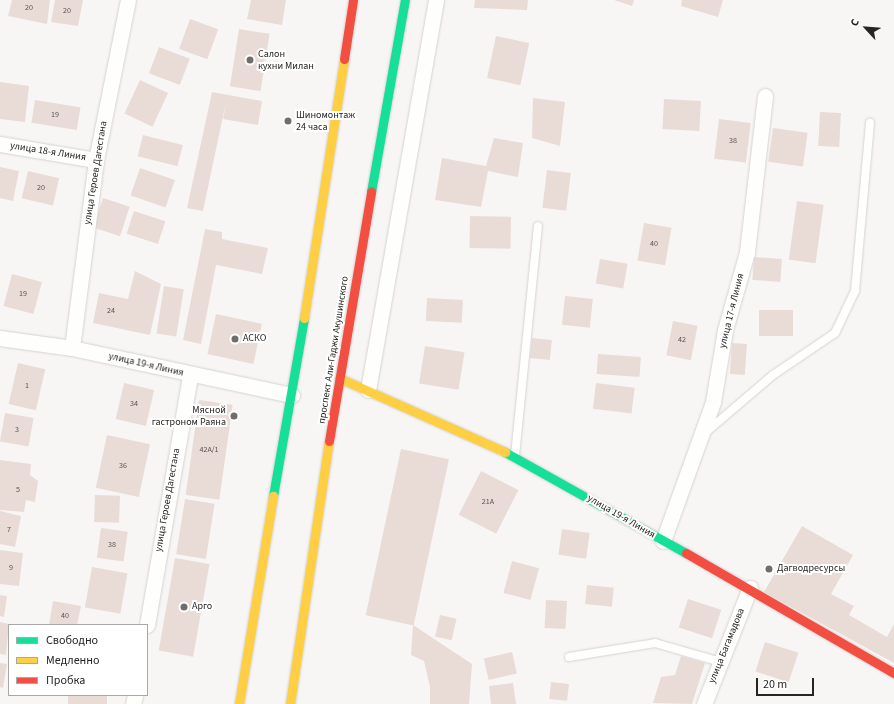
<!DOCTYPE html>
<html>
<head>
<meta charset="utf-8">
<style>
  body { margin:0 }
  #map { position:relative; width:894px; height:704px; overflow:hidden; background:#f8f6f4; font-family:"Source Sans 3",sans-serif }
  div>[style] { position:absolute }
  .building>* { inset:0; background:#e9dcd7; transform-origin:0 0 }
  .roads { filter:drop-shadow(0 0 1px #d5d3d2) drop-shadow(0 0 1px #d5d3d2) }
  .lane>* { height:8px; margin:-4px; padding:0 4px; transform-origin:4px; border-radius:4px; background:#fefefd }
  .street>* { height:15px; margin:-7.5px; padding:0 7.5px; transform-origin:7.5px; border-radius:7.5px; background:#fefefd }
  .fast>* { height:9px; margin:-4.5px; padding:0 4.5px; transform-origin:4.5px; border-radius:4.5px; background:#16e098 }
  .slow>* { height:9px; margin:-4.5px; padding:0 4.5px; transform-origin:4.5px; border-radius:4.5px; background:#ffcf43 }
  .jam>* { height:9px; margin:-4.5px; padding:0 4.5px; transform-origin:4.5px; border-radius:4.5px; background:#f24e42 }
  .dots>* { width:11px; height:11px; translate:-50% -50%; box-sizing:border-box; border:2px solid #fff; border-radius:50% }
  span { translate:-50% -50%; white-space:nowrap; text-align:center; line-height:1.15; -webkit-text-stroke:4px #fff; paint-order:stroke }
  .number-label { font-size:8px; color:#575351 }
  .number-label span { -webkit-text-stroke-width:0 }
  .poi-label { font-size:10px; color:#262524 }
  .left { translate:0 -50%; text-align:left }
  .right { translate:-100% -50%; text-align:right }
  .street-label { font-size:10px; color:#262524 }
  .legend { position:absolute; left:8px; top:624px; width:140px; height:72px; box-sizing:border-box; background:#fff; border:1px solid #a8a8a7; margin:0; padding:5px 7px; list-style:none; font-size:12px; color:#262524 }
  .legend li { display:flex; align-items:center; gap:8px; height:20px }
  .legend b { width:20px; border:1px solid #a8a8a7 }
  .north { position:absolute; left:846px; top:8px; width:40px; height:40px; -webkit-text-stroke:3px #fff; paint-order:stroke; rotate:296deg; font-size:11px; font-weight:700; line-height:16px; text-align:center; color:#262524 }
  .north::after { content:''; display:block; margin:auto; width:14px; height:18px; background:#262524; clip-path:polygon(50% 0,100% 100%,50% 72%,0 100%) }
  .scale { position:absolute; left:756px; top:678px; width:58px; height:18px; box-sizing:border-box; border:2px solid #262524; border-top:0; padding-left:5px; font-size:12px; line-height:14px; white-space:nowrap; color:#262524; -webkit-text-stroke:3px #fff; paint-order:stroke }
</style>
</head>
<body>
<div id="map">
  <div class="building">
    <div style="clip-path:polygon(12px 0,50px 0,47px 24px,8px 16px)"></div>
    <div style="clip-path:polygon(55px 0,83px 0,78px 26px,51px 22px)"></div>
    <div style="clip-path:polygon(251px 0,286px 0,282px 25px,247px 19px)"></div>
    <div style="clip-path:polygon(475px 0,528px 0,527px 10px,474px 8px)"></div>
    <div style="clip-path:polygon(614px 0,634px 0,632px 6px)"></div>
    <div style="clip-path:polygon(682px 0,723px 0,718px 17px,681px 6px)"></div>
    <div style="left:190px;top:19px;width:30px;height:32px;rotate:20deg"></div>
    <div style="left:239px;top:29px;width:31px;height:58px;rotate:9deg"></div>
    <div style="left:496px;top:36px;width:34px;height:43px;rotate:12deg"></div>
    <div style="left:159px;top:47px;width:33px;height:28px;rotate:21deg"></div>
    <div style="left:140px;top:80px;width:31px;height:37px;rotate:25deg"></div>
    <div style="clip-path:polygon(0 82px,29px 86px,25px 122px,0 119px)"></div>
    <div style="clip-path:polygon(212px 92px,262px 101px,258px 125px,223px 119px,226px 102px,203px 211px,187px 208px)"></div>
    <div style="clip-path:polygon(533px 98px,565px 102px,560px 146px,532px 138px)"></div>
    <div style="left:664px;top:99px;width:37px;height:30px;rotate:3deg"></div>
    <div style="left:35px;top:100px;width:46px;height:23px;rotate:9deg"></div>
    <div style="left:820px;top:112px;width:21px;height:34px;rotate:3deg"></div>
    <div style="left:719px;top:119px;width:32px;height:40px;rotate:7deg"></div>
    <div style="left:773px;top:128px;width:35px;height:34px;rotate:8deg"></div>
    <div style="left:143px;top:135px;width:41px;height:22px;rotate:14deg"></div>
    <div style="clip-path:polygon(494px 138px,523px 143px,518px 177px,488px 171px,481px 207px,435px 200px,442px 158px,486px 166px)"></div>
    <div style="clip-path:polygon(0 167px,19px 171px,13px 201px,0 198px)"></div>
    <div style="left:140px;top:168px;width:37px;height:29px;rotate:19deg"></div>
    <div style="left:547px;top:170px;width:24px;height:38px;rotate:7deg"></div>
    <div style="left:28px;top:171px;width:32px;height:28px;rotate:13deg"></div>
    <div style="left:103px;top:198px;width:28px;height:31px;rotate:18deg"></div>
    <div style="left:797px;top:201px;width:27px;height:59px;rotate:8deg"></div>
    <div style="left:134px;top:211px;width:33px;height:24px;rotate:18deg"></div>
    <div style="left:470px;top:216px;width:41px;height:32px;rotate:1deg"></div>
    <div style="left:644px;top:223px;width:28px;height:38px;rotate:10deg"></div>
    <div style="clip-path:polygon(205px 229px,222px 232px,222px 239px,268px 248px,262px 274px,216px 265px,201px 344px,183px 340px)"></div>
    <div style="left:754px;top:257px;width:28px;height:23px;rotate:4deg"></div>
    <div style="left:600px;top:259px;width:28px;height:25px;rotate:10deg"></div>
    <div style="clip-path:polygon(135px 271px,161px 284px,150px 335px,93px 323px,99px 293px,128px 299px)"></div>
    <div style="left:12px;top:274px;width:31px;height:33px;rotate:15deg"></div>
    <div style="left:164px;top:286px;width:20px;height:48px;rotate:9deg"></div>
    <div style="left:565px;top:296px;width:28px;height:29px;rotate:6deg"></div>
    <div style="left:427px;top:298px;width:36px;height:23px;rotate:3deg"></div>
    <div style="left:759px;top:310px;width:34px;height:26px"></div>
    <div style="left:216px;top:314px;width:47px;height:41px;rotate:12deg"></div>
    <div style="left:673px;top:321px;width:25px;height:35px;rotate:11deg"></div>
    <div style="left:532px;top:338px;width:20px;height:20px;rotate:6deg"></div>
    <div style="left:732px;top:343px;width:15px;height:31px;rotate:4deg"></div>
    <div style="left:425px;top:346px;width:40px;height:38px;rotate:9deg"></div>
    <div style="left:598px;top:354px;width:43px;height:20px;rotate:4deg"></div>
    <div style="left:18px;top:363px;width:28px;height:42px;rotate:13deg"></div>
    <div style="left:124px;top:383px;width:31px;height:37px;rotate:13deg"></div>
    <div style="left:596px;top:383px;width:39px;height:26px;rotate:7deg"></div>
    <div style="left:199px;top:400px;width:34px;height:96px;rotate:8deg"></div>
    <div style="left:5px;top:413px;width:29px;height:29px;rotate:10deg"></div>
    <div style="left:107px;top:435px;width:44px;height:54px;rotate:12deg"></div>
    <div style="left:401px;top:449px;width:49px;height:170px;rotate:12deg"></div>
    <div style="clip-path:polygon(0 460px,31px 464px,30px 475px,38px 481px,35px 502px,26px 500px,24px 512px,0 510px)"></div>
    <div style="left:481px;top:471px;width:42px;height:49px;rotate:27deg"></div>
    <div style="left:95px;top:495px;width:25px;height:27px;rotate:2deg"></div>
    <div style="left:185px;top:499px;width:30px;height:56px;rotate:9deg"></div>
    <div style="clip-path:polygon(0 511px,21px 516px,15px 547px,0 544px)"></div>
    <div style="clip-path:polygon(802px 526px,853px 555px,831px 594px,854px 606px,849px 615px,887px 637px,894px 624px,894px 663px,764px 592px)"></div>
    <div style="left:101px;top:528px;width:27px;height:30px;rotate:8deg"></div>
    <div style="left:562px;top:529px;width:28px;height:26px;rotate:8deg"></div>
    <div style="clip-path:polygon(0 550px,23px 553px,19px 586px,0 584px)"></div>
    <div style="left:175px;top:558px;width:35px;height:94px;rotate:10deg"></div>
    <div style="left:512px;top:561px;width:28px;height:33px;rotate:15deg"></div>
    <div style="left:92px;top:567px;width:36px;height:41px;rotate:10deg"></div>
    <div style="left:587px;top:585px;width:27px;height:19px;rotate:6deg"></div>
    <div style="clip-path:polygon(0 595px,7px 596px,4px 617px,0 616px)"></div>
    <div style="left:688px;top:599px;width:35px;height:30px;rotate:18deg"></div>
    <div style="left:546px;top:600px;width:21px;height:28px;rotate:3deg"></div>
    <div style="clip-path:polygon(53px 601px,81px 606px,77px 625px,49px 625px)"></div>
    <div style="left:440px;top:615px;width:17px;height:22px;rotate:13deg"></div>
    <div style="clip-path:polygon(0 622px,9px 624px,6px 655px,0 654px)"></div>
    <div style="clip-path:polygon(413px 625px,472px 664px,469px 704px,430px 704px,430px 687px,424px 661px,411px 655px)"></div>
    <div style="left:765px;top:642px;width:35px;height:31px;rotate:18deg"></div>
    <div style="left:512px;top:652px;width:22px;height:29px;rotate:77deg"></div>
    <div style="clip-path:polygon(681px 656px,705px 663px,692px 704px,653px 703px,661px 677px,675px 675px)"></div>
    <div style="clip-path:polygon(0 663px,7px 664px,3px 688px,0 687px)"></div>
    <div style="left:551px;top:682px;width:18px;height:17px;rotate:6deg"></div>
    <div style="clip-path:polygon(513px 683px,516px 704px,491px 704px,489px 686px)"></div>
    <div style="left:68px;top:695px;width:39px;height:9px"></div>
  </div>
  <div class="roads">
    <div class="lane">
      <div style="left:705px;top:433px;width:89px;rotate:-40.5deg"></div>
      <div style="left:773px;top:375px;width:75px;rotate:-34.1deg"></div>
      <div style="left:835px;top:333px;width:47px;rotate:-64.5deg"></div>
      <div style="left:855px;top:291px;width:169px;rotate:-84.9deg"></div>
      <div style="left:515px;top:456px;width:231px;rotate:-84.3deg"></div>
      <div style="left:569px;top:657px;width:87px;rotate:-9.2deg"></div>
      <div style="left:655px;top:643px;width:69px;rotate:16.1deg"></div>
    </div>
    <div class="street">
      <div style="left:0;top:144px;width:97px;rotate:9.5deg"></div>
      <div style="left:0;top:338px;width:73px;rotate:7.9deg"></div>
      <div style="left:72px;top:348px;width:225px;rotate:12.1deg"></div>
      <div style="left:72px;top:348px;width:190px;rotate:-82.7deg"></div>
      <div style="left:96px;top:160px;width:163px;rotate:-78.7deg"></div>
      <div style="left:368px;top:390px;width:396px;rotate:-80.1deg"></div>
      <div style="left:663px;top:541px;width:148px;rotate:-70.2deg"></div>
      <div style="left:713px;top:402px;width:73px;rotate:-80.5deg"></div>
      <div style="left:725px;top:330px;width:81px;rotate:-74.2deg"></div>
      <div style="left:747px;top:252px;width:157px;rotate:-83.4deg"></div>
      <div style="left:147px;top:625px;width:254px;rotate:-80.2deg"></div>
      <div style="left:133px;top:704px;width:9px;rotate:-77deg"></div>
      <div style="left:704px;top:704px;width:125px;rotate:-68.4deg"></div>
    </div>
    <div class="fast">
      <div style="left:371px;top:192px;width:195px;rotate:-80deg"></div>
      <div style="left:505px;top:452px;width:207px;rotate:29.2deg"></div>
      <div style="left:273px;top:496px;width:181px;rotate:-80.1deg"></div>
    </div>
    <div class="slow">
      <div style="left:304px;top:318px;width:262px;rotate:-81.2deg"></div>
      <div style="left:339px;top:378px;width:182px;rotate:24deg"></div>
      <div style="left:239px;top:704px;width:211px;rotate:-80.7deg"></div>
      <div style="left:290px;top:704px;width:266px;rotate:-81.6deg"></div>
    </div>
    <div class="jam">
      <div style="left:344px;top:59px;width:60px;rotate:-81.3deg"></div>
      <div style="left:329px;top:441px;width:253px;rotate:-80.4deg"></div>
      <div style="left:686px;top:553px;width:240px;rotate:30deg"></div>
    </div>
  </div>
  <div class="dots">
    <div style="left:250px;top:60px;background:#706e6d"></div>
    <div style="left:288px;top:121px;background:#706e6d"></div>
    <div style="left:235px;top:339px;background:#706e6d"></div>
    <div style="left:234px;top:416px;background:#706e6d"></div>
    <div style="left:769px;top:569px;background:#706e6d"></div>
    <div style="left:184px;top:607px;background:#706e6d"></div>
  </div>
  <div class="number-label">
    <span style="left:29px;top:8px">20</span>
    <span style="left:67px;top:11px">20</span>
    <span style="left:55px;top:115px">19</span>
    <span style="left:733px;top:141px">38</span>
    <span style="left:41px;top:188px">20</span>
    <span style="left:654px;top:244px">40</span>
    <span style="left:23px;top:294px">19</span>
    <span style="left:111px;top:311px">24</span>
    <span style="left:682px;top:340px">42</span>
    <span style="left:27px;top:386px">1</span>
    <span style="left:134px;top:404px">34</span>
    <span style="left:17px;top:430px">3</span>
    <span style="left:209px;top:450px">42А/1</span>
    <span style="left:123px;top:466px">36</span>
    <span style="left:18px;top:490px">5</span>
    <span style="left:488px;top:502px">21А</span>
    <span style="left:9px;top:530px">7</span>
    <span style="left:112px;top:545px">38</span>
    <span style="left:11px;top:568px">9</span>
    <span style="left:65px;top:616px">40</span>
  </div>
  <div class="poi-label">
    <span class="left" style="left:258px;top:60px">Салон<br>кухни Милан</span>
    <span class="left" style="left:296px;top:121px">Шиномонтаж<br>24 часа</span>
    <span class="left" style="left:243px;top:339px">АСКО</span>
    <span class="right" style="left:226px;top:416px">Мясной<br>гастроном Раяна</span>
    <span class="left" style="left:777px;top:569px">Дагводресурсы</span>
    <span class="left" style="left:192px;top:607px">Арго</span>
  </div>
  <div class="street-label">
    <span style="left:48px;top:152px;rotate:9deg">улица 18-я Линия</span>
    <span style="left:96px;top:173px;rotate:-81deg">улица Героев Дагестана</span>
    <span style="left:732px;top:311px;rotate:-76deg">улица 17-я Линия</span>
    <span style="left:334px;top:350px;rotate:-81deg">проспект Али-Гаджи Акушинского</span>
    <span style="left:146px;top:365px;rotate:13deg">улица 19-я Линия</span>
    <span style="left:168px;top:500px;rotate:-80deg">улица Героев Дагестана</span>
    <span style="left:621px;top:517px;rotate:30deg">улица 19-я Линия</span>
    <span style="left:727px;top:646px;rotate:-68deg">улица Багамадова</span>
  </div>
  <ul class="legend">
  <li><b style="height:5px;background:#16e098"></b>Свободно</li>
  <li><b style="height:5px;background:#ffcf43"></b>Медленно</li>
  <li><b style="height:5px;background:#f24e42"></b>Пробка</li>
  </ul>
  <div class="north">С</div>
  <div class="scale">20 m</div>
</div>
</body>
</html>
